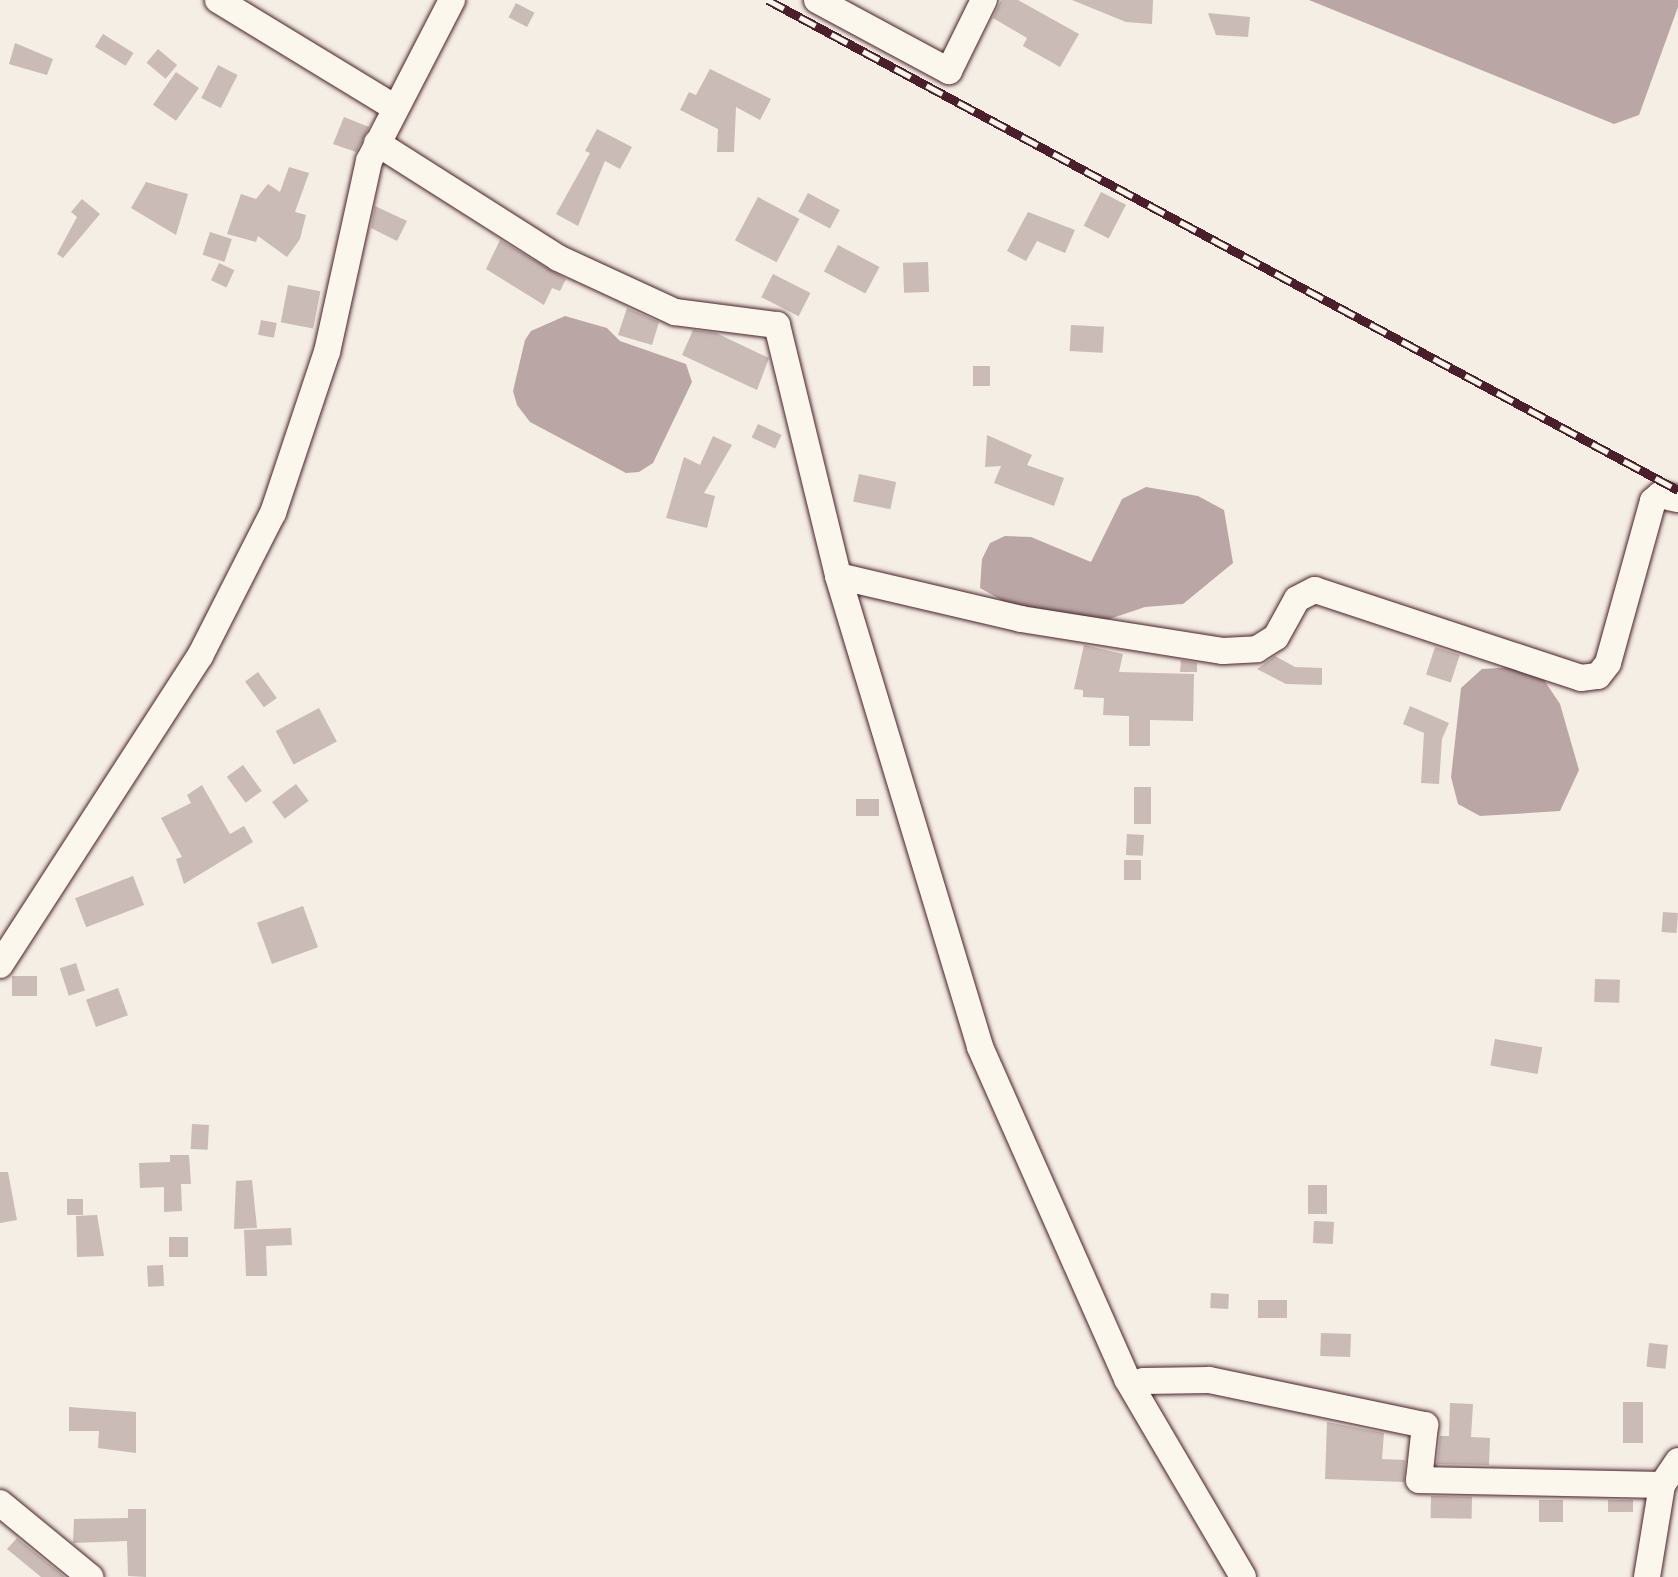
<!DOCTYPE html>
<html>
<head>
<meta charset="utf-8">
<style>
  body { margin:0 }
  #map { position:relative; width:1678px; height:1577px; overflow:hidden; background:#f4eee4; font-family:Dekko,sans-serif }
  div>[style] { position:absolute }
  .water>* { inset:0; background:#baa7a5 }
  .building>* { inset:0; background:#cabbb6; transform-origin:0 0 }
  .roads { filter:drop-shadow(0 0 2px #4a1f2b) drop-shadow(0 0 2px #4a1f2b) }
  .minor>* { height:26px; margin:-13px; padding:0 13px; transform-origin:13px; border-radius:13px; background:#fbf7ec }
  .rail>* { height:9px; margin-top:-4.5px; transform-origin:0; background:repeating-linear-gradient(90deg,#fbf7ec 0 18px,#4a1f2b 0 36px); box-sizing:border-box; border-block:2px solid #4a1f2b }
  span { translate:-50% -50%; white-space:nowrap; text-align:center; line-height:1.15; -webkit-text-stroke:6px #fbf7ec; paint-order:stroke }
</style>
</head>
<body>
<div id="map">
  <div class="water">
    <div style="clip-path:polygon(1309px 0,1678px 0,1678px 7px,1639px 115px,1614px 124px)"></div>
    <div style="clip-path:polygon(565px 316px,607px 328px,620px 341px,686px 364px,692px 382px,653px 463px,639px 472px,626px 473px,530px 422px,517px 405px,513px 391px,525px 340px,531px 331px)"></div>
    <div style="clip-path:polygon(1146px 487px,1198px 496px,1224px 510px,1233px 563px,1183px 604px,1145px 607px,1086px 627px,1024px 613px,980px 588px,982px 559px,990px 543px,1005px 536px,1031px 537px,1091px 562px,1122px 499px)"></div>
    <div style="clip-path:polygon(1515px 667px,1544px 680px,1560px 704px,1579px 770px,1560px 811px,1480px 816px,1458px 804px,1451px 777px,1461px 688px,1482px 669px)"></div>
  </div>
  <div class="building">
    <div style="clip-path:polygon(1001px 0,1018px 0,1079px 34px,1060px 67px,1023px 46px,1027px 38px,993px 18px)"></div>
    <div style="clip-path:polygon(1072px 0,1153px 0,1152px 24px,1126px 22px)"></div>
    <div style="left:516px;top:3px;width:21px;height:16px;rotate:28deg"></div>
    <div style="clip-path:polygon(1208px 13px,1250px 17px,1248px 37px,1216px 35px)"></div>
    <div style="left:103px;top:34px;width:36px;height:15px;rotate:32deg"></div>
    <div style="clip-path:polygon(15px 43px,53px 59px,47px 75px,9px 64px)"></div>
    <div style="left:158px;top:49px;width:25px;height:18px;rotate:40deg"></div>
    <div style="left:218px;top:65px;width:22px;height:37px;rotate:27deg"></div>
    <div style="clip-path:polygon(710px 69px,771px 99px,760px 120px,736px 107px,734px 152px,717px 152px,718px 129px,680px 110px,689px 92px,696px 95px)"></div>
    <div style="left:176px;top:72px;width:28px;height:40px;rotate:35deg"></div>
    <div style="clip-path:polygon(344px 117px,369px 127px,356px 152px,333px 144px)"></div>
    <div style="clip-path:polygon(597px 129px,632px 147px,620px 169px,605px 161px,578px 226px,556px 214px,590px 153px,585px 151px)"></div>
    <div style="clip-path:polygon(289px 167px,309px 173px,295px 212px,306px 215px,300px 239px,287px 257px,258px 236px,256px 242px,227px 234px,241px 194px,256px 199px,268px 184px,280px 192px)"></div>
    <div style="clip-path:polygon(146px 182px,188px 194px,176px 235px,131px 208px)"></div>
    <div style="left:1101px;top:192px;width:28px;height:38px;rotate:27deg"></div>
    <div style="left:808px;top:193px;width:36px;height:21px;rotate:28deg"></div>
    <div style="left:758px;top:197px;width:47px;height:49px;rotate:28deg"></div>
    <div style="clip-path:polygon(82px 199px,100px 214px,63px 258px,57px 254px,77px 217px,71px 212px)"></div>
    <div style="clip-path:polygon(375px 206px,407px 221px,397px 241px,371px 228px)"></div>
    <div style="clip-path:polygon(1028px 212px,1075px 230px,1065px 253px,1037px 241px,1026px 261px,1007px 251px)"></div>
    <div style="left:210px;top:232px;width:23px;height:24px;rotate:18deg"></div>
    <div style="clip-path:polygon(500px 240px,566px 279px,560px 291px,552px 288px,544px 305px,486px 269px)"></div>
    <div style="left:838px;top:245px;width:47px;height:30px;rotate:28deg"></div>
    <div style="left:928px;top:262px;width:30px;height:25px;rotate:88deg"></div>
    <div style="left:219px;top:263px;width:17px;height:19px;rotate:25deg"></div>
    <div style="left:773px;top:274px;width:42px;height:26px;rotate:27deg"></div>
    <div style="left:288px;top:285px;width:33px;height:38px;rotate:11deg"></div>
    <div style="clip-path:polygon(627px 308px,659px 322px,652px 345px,618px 335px)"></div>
    <div style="left:261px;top:320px;width:16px;height:15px;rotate:11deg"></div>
    <div style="left:1071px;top:325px;width:33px;height:26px;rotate:3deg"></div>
    <div style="clip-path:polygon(693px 330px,716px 333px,769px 358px,757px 390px,682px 355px)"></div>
    <div style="left:973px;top:366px;width:17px;height:20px"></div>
    <div style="left:758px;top:424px;width:26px;height:15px;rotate:25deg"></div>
    <div style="clip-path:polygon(987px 435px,1032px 455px,1027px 465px,1064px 478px,1054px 506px,994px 483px,1001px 466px,985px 467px)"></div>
    <div style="clip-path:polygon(713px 436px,732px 445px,704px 493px,715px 496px,707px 528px,666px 518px,684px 457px,700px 465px)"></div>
    <div style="left:859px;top:474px;width:38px;height:28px;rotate:12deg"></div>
    <div style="clip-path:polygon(1084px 645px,1123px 654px,1119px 672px,1194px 674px,1193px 721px,1150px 720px,1150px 746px,1129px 746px,1129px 716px,1103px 715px,1104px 698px,1083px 697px,1083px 690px,1074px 689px)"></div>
    <div style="left:1435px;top:647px;width:26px;height:29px;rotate:18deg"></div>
    <div style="clip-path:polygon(1275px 656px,1295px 667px,1322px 668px,1322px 685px,1286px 684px,1257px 669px)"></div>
    <div style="clip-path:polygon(1181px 660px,1197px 663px,1197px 672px,1180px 672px)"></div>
    <div style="left:258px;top:672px;width:32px;height:16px;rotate:54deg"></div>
    <div style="clip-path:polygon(1410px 706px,1449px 723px,1442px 739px,1439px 784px,1421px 783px,1424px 733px,1403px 724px)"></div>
    <div style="left:319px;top:708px;width:38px;height:49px;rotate:62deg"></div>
    <div style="left:243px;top:765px;width:32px;height:20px;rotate:54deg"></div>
    <div style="left:296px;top:784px;width:21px;height:30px;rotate:53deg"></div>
    <div style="clip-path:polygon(202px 785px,230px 834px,244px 826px,253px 842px,184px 884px,176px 859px,182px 857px,161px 818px,191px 803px,187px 795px)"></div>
    <div style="left:1134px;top:787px;width:17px;height:37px"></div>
    <div style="left:879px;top:799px;width:17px;height:23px;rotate:90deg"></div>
    <div style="left:1127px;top:834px;width:17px;height:21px;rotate:3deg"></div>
    <div style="left:1124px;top:860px;width:17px;height:20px"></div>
    <div style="left:133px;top:876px;width:31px;height:62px;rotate:69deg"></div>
    <div style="left:303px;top:906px;width:44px;height:49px;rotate:70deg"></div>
    <div style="left:1663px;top:912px;width:15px;height:20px;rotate:4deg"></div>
    <div style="left:76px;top:963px;width:29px;height:17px;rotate:72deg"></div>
    <div style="left:12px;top:976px;width:25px;height:20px"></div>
    <div style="left:1595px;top:979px;width:25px;height:23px;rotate:2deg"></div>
    <div style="left:118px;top:988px;width:29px;height:34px;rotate:70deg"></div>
    <div style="left:1495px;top:1039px;width:48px;height:27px;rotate:10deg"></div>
    <div style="left:192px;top:1124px;width:17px;height:25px;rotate:3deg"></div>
    <div style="clip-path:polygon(170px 1155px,189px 1155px,191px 1184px,181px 1184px,182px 1211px,164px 1212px,164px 1187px,140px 1188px,139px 1163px,170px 1162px)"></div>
    <div style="clip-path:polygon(0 1172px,8px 1172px,17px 1220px,0 1223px)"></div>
    <div style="clip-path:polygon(252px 1180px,257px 1228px,234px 1229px,236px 1181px)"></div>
    <div style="left:1308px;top:1185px;width:19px;height:29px"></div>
    <div style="left:67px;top:1199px;width:16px;height:16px"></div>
    <div style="clip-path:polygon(97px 1215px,104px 1256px,77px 1257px,76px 1216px)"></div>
    <div style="left:1314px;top:1221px;width:20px;height:22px;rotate:3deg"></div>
    <div style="clip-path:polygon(291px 1228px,292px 1245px,266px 1246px,267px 1276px,246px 1276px,244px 1230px)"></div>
    <div style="left:169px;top:1237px;width:19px;height:20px"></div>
    <div style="left:163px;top:1265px;width:21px;height:16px;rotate:87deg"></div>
    <div style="left:1211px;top:1293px;width:18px;height:15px;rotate:3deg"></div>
    <div style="left:1258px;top:1300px;width:29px;height:18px"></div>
    <div style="left:1321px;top:1333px;width:30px;height:23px;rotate:2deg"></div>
    <div style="left:1649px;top:1343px;width:19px;height:24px;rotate:6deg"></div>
    <div style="left:1623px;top:1402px;width:20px;height:41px"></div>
    <div style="clip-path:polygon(1450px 1403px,1473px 1404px,1471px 1437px,1490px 1438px,1489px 1465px,1437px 1464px,1440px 1436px,1449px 1436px)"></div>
    <div style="clip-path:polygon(69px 1407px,136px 1412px,136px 1453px,98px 1448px,99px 1431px,69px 1431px)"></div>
    <div style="clip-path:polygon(1327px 1422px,1384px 1433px,1382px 1459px,1405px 1460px,1404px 1482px,1325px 1479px)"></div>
    <div style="left:1431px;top:1496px;width:41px;height:22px;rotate:1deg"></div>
    <div style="left:1539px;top:1500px;width:24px;height:22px"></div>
    <div style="left:1608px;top:1500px;width:25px;height:12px"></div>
    <div style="clip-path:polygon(128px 1509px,146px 1509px,146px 1577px,128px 1576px,127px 1541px,73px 1543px,74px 1519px,128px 1518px)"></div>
    <div style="clip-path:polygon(17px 1538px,65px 1577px,41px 1577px,7px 1549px)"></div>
  </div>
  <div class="roads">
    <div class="minor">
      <div style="left:218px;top:0;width:206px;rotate:31.3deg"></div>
      <div style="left:817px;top:0;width:150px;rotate:28.3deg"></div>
      <div style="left:949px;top:71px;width:79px;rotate:-63.8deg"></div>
      <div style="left:377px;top:143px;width:214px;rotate:32.4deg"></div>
      <div style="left:558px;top:258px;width:129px;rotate:24.8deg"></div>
      <div style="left:675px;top:312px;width:103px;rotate:7.3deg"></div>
      <div style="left:777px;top:325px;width:258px;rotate:76.3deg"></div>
      <div style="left:838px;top:576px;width:492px;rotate:73.2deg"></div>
      <div style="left:980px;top:1047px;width:363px;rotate:66.1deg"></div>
      <div style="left:1127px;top:1379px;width:229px;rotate:59.6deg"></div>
      <div style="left:838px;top:576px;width:188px;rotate:13.2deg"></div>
      <div style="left:1021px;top:619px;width:205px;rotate:9deg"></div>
      <div style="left:1223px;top:651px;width:34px;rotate:-3deg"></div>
      <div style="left:1257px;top:649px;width:22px;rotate:-32deg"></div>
      <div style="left:1276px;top:637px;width:43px;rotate:-61.1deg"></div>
      <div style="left:1297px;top:599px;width:20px;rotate:-27deg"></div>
      <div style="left:1315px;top:590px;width:280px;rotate:18.3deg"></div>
      <div style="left:1581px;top:678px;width:17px;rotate:-7deg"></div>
      <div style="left:1598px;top:676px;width:16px;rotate:-52deg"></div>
      <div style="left:1608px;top:663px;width:168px;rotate:-74.5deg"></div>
      <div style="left:1653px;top:501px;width:9px;rotate:-41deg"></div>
      <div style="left:1660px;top:495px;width:18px;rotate:13deg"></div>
      <div style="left:0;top:965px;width:368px;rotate:-57.1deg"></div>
      <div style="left:200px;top:656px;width:161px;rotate:-63deg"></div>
      <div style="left:273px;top:513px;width:170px;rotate:-71.5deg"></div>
      <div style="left:327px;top:352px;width:196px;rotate:-77.6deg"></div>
      <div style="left:369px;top:161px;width:181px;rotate:-62.7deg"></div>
      <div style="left:1143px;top:1381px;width:66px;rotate:-0.9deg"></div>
      <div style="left:1209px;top:1380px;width:221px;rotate:11.8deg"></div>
      <div style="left:1425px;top:1425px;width:55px;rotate:96.2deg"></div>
      <div style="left:1419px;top:1480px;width:243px;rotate:1.2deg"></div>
      <div style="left:0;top:1503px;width:117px;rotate:39.4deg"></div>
      <div style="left:1647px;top:1577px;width:93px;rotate:-80.7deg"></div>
      <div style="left:1662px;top:1485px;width:29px;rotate:-56deg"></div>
    </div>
  </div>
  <div class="rail">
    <div style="left:768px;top:0;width:1034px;rotate:28.3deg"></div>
  </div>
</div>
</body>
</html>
